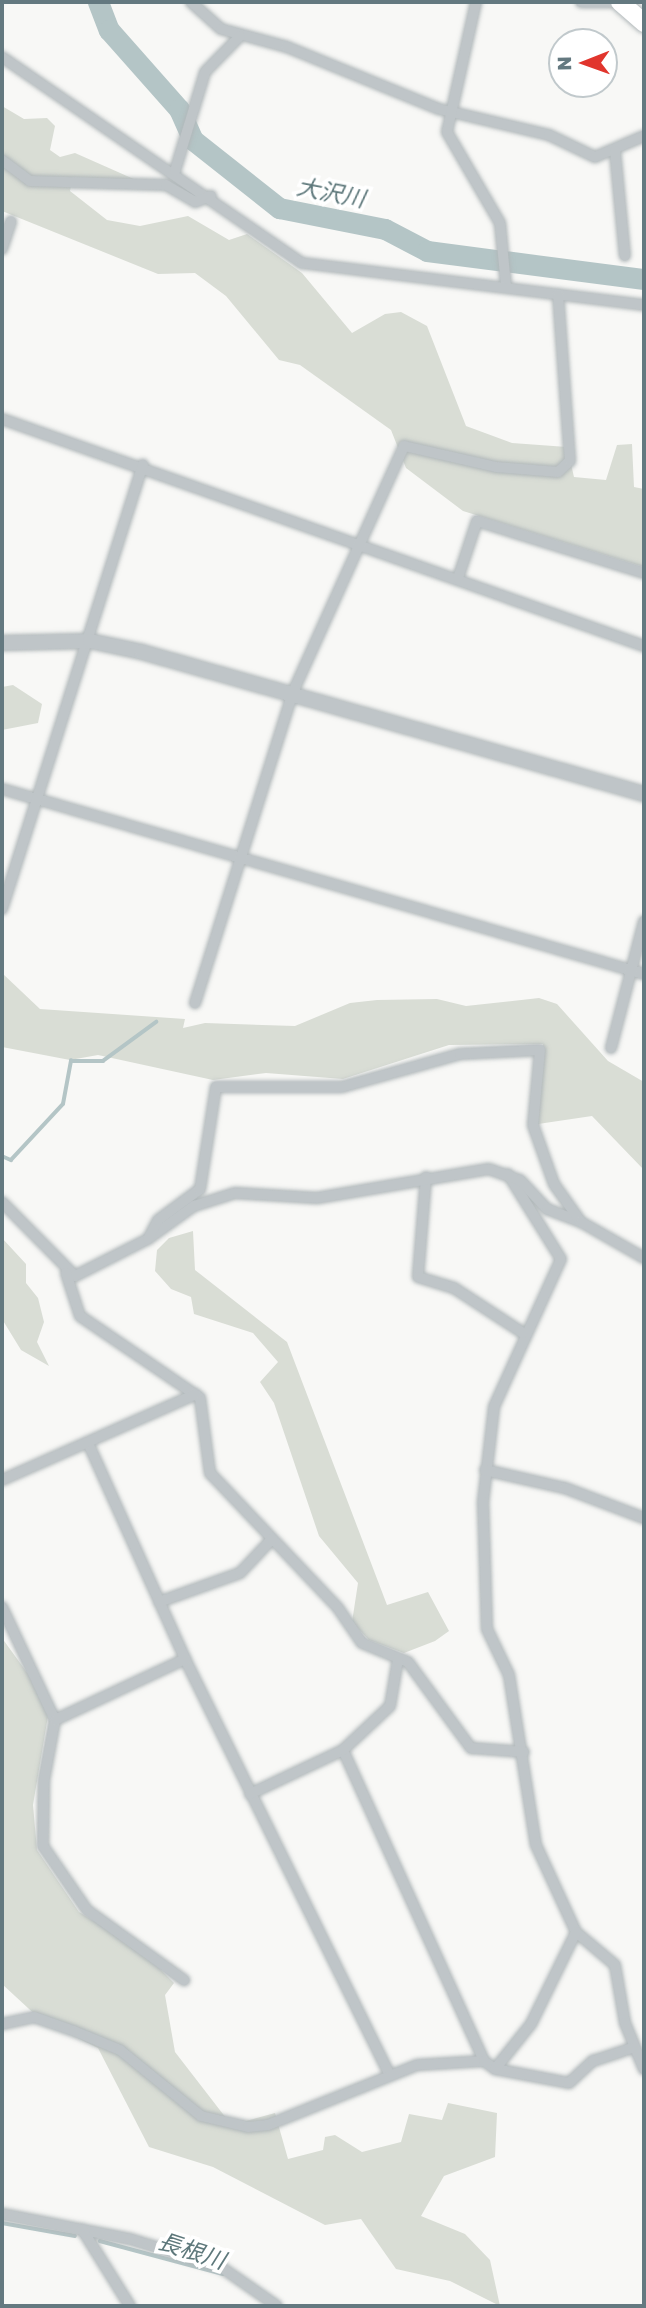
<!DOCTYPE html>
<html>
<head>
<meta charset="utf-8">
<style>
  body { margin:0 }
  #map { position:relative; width:646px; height:2308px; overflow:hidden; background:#f8f8f6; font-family:"Golos Text","Noto Sans JP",sans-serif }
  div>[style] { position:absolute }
  .green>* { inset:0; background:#d9ddd5 }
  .stream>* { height:3.5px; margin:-1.75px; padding:0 1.75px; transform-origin:1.75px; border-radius:1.75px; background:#b4c5c6 }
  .river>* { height:21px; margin:-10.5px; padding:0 10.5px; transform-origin:10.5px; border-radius:10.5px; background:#b4c5c6 }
  .roads { filter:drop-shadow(0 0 2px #b1b8ba) drop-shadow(0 0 2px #b1b8ba) }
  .minor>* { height:10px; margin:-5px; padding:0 5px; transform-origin:5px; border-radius:5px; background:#bfc5c8 }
  .tertiary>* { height:14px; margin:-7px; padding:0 7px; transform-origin:7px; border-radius:7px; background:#bfc5c8 }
  .primary>* { height:18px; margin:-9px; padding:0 9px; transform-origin:9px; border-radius:9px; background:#fff }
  span { translate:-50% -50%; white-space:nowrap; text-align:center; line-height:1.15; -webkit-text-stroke:7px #fff; paint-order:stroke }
  .water-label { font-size:23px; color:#5e787b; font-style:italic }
  .frame { position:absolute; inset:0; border:4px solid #647980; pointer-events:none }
  .north { position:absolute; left:548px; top:28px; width:70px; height:70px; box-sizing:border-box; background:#fff; border:2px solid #c1c9cc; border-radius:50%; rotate:269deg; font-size:19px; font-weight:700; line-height:28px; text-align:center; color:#647980 }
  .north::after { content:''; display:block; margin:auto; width:24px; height:32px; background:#e1352d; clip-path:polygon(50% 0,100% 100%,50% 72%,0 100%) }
</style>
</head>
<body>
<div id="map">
  <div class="green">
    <div style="clip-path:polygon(2px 106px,24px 119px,47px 118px,55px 126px,50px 150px,60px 157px,75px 153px,136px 180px,73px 177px,70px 191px,107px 220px,140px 226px,188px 216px,229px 240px,247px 234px,302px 273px,352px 333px,385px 314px,401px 312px,427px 326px,466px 426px,512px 443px,567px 447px,574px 477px,606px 480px,617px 445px,632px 444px,634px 487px,644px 489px,644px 567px,463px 511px,406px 468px,391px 430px,300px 365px,279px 360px,226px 296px,195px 273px,158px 274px,2px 211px)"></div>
    <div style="clip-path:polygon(13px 685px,42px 704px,38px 723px,2px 730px,2px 687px)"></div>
    <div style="clip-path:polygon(2px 973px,40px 1009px,185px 1019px,183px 1028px,205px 1023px,295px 1026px,350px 1003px,377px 1000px,437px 999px,466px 1006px,539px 998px,557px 1004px,608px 1061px,644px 1082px,644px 1170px,592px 1116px,538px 1124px,543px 1044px,449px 1045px,343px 1079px,266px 1073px,213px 1080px,98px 1055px,70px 1060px,2px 1047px)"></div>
    <div style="clip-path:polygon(193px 1231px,195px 1270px,287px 1342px,387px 1605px,428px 1592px,449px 1631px,435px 1641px,404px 1653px,369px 1640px,352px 1622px,358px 1583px,319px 1536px,274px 1403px,260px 1382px,278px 1362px,253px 1333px,194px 1314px,191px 1297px,171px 1289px,155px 1271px,157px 1250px,169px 1238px)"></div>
    <div style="clip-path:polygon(2px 1238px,26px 1264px,26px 1283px,38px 1298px,44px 1322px,37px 1342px,49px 1366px,21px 1350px,2px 1319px)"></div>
    <div style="clip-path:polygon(2px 1638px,41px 1692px,48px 1716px,33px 1805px,37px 1850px,79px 1912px,141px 1950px,174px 1983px,165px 1995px,175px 2052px,226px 2118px,246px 2121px,275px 2113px,288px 2159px,323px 2150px,325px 2137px,335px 2135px,362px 2152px,401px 2142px,409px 2114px,442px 2120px,448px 2103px,497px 2113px,495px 2157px,444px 2176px,421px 2216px,465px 2234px,490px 2260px,500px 2306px,450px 2281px,396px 2269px,361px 2219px,325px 2225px,213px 2167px,149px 2147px,98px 2048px,41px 2020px,2px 1984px)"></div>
  </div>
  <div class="stream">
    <div style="left:2px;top:1156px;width:10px;rotate:24deg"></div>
    <div style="left:11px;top:1160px;width:76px;rotate:-47.1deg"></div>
    <div style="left:63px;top:1104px;width:44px;rotate:-79.5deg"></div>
    <div style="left:71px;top:1061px;width:32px"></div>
    <div style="left:103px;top:1061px;width:66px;rotate:-36.3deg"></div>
    <div style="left:2px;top:2223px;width:74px;rotate:10.1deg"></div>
    <div style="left:100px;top:2241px;width:127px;rotate:15deg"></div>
  </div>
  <div class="river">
    <div style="left:98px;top:2px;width:30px;rotate:69deg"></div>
    <div style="left:109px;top:30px;width:106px;rotate:48.5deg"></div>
    <div style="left:179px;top:109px;width:34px;rotate:66deg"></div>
    <div style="left:193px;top:140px;width:110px;rotate:38.3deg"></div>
    <div style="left:279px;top:208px;width:108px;rotate:11.2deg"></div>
    <div style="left:385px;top:229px;width:47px;rotate:27.6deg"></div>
    <div style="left:427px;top:251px;width:219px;rotate:7.4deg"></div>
  </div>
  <div class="roads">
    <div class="minor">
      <div style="left:191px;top:2px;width:40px;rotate:42deg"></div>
      <div style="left:221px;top:29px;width:68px;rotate:15.3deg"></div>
      <div style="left:287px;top:47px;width:164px;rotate:22.2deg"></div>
      <div style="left:439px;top:109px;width:113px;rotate:13.3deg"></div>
      <div style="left:549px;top:135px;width:51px;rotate:25.6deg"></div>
      <div style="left:595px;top:157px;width:53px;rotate:-23.2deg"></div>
      <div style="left:476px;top:2px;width:133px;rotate:102.6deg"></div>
      <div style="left:447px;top:132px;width:105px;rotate:59.8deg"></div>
      <div style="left:500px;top:223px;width:62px;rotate:84.5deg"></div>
      <div style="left:581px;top:2px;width:36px"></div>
      <div style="left:2px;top:57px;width:364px;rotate:34.5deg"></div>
      <div style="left:302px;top:263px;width:345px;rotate:7deg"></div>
      <div style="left:615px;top:151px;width:105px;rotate:84.6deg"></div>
      <div style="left:2px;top:160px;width:35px;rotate:37deg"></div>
      <div style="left:30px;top:181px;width:136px;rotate:1.7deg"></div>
      <div style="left:166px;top:185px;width:34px;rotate:30deg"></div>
      <div style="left:195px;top:202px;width:17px;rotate:-21deg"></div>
      <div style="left:175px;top:171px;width:103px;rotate:-73.1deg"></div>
      <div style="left:205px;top:72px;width:50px;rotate:-45.8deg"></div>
      <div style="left:2px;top:249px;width:29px;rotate:-72deg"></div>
      <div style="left:2px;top:419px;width:681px;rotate:19.47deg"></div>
      <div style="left:458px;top:578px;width:60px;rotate:-71.6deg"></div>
      <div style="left:477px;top:521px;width:175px;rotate:17.3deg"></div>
      <div style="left:2px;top:789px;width:668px;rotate:16.07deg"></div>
      <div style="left:2px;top:909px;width:466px;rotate:-72.4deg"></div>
      <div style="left:195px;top:1003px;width:326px;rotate:-72.5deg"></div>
      <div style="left:293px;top:692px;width:270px;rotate:-65.7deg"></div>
      <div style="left:404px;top:446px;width:94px;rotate:12.9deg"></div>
      <div style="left:496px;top:467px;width:62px;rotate:4.6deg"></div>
      <div style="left:558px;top:472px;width:16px;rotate:-43deg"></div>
      <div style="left:570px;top:461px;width:167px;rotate:-94.1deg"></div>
      <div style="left:611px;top:1048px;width:131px;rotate:-75.4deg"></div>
      <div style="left:508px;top:1174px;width:100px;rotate:58.1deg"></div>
      <div style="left:561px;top:1259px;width:162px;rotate:114.4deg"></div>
      <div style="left:494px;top:1407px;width:96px;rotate:96.6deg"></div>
      <div style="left:483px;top:1502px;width:127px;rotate:88.2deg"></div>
      <div style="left:487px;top:1629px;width:51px;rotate:64.4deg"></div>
      <div style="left:509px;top:1675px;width:172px;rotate:81deg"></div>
      <div style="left:536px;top:1845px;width:96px;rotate:65.3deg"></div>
      <div style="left:576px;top:1932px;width:51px;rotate:40.2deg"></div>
      <div style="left:615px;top:1965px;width:59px;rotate:80.2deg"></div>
      <div style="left:625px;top:2023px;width:50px;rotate:67.6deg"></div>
      <div style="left:426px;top:1177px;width:100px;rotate:94.6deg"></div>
      <div style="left:418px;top:1277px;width:38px;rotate:17deg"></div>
      <div style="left:454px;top:1288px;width:82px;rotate:33.1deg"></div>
      <div style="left:2px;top:1202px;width:104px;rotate:45.4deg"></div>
      <div style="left:75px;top:1276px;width:82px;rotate:-26.9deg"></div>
      <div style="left:148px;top:1239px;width:57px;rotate:-35.7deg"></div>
      <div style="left:194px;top:1206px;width:43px;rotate:-17.6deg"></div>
      <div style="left:235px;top:1193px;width:82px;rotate:3.5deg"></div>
      <div style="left:317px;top:1198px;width:174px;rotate:-9.6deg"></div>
      <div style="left:489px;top:1169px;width:33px;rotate:20deg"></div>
      <div style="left:520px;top:1180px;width:40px;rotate:47deg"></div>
      <div style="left:547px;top:1209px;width:36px;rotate:21deg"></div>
      <div style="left:148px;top:1239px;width:21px;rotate:-62deg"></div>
      <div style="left:158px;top:1220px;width:52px;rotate:-36.4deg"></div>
      <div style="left:200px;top:1189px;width:103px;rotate:-81.1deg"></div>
      <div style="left:216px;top:1087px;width:126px"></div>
      <div style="left:342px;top:1087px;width:123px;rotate:-15.6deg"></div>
      <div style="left:460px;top:1054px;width:80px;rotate:-2.9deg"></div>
      <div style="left:540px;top:1050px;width:75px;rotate:95.3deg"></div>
      <div style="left:533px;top:1125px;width:63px;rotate:70.4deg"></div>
      <div style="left:554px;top:1184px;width:47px;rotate:54.6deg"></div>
      <div style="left:581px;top:1222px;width:73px;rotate:29.7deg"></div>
      <div style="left:66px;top:1273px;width:45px;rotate:72deg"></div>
      <div style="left:80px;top:1316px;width:145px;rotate:34.3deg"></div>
      <div style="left:200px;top:1398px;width:76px;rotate:82.4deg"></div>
      <div style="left:210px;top:1473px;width:186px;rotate:46.5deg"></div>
      <div style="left:338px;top:1608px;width:42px;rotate:55.6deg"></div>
      <div style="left:362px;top:1643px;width:50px;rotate:22.4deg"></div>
      <div style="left:408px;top:1662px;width:107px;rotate:53.8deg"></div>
      <div style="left:471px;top:1748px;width:53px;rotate:4.3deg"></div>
      <div style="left:89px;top:1445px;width:235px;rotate:65.8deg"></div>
      <div style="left:185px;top:1659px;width:462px;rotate:63.8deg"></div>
      <div style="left:485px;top:1470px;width:82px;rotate:12.7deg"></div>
      <div style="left:565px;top:1488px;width:85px;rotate:20.8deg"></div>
      <div style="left:2px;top:1480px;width:212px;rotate:-23.9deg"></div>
      <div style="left:159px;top:1602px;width:86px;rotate:-19.7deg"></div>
      <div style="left:240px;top:1573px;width:47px;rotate:-46.7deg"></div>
      <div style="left:2px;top:1607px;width:125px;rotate:64.9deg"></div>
      <div style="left:55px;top:1720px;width:61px;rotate:100.4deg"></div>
      <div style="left:44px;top:1780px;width:66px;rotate:90.9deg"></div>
      <div style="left:43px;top:1846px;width:78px;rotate:55.5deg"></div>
      <div style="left:87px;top:1910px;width:120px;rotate:35.8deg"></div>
      <div style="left:55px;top:1720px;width:144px;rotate:-25.1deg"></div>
      <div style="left:343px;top:1750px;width:341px;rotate:65.6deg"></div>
      <div style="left:250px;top:1794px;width:103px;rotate:-25.3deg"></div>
      <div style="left:343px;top:1750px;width:64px;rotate:-43.1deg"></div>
      <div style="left:390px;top:1706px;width:48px;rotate:-80.3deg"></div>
      <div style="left:2px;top:2024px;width:33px;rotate:-12deg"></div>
      <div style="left:34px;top:2017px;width:42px;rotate:19.3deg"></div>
      <div style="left:74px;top:2031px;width:50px;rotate:22.4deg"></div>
      <div style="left:120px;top:2050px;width:104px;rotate:39.2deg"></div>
      <div style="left:201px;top:2116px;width:48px;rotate:13.2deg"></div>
      <div style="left:248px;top:2127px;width:20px;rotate:-6deg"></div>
      <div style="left:268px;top:2125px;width:161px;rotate:-21.9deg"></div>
      <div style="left:417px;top:2065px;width:67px;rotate:-3.4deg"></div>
      <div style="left:484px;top:2061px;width:14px;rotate:36deg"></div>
      <div style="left:495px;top:2069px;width:75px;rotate:10.7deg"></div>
      <div style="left:569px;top:2083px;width:33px;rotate:-43deg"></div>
      <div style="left:593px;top:2061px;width:41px;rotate:-18.4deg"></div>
      <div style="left:495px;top:2069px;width:58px;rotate:-51.3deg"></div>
      <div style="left:531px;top:2024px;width:102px;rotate:-63.9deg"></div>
      <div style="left:2px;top:2214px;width:130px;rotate:11.1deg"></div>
      <div style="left:130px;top:2239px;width:95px;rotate:17.1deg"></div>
      <div style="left:221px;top:2267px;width:68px;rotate:34.9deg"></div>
      <div style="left:82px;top:2229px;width:91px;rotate:58.1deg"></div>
    </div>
    <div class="tertiary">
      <div style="left:2px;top:643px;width:88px;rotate:-1.3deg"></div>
      <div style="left:90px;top:641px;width:53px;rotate:11.9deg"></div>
      <div style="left:142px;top:652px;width:522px;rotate:15.79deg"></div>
    </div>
    <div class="primary">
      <div style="left:620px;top:2px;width:32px;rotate:41deg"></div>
    </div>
  </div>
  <div class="water-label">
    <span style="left:331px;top:192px;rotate:11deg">大沢川</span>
    <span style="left:192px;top:2250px;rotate:18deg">長根川</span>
  </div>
  <div class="frame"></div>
  <div class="north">N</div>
</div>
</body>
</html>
